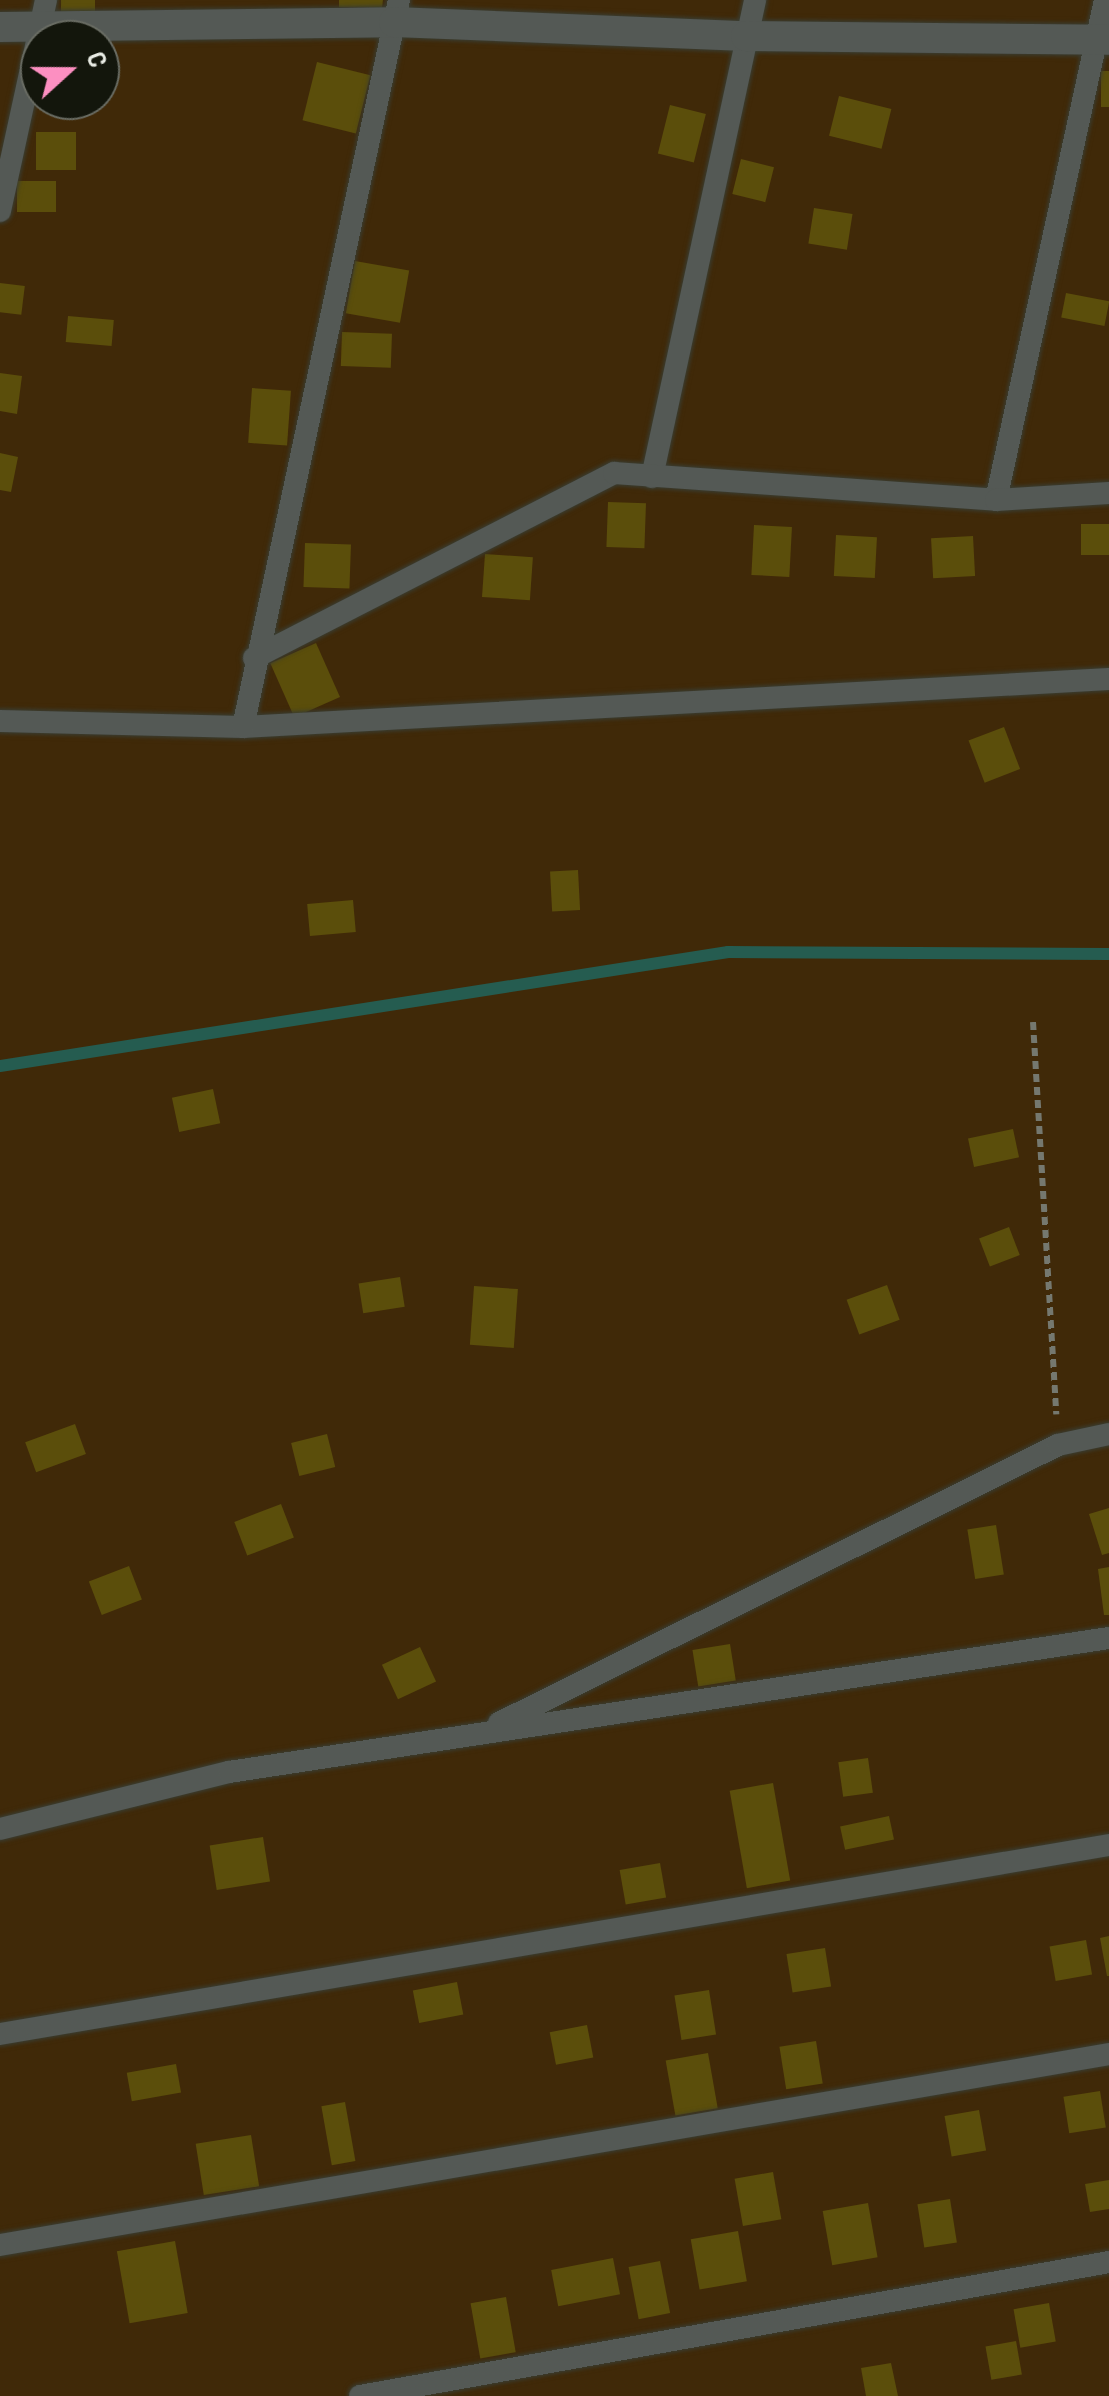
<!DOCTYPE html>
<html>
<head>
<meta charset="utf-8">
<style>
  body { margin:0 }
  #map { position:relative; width:1109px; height:2396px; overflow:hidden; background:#1c2015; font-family:"Sofia Sans Condensed",sans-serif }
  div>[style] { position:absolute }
  .green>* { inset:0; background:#402908 }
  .stream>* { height:12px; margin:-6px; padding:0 6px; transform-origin:6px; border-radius:6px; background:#255c50 }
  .building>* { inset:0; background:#5b4e0b; transform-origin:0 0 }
  .path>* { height:6px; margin-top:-3px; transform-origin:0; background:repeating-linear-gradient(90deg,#75786f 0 8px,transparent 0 13px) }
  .roads { filter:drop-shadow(0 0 2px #393d32) drop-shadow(0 0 2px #393d32) }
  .lane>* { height:22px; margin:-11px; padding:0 11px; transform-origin:11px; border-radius:11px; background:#545955 }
  .street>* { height:30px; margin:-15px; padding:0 15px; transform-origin:15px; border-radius:15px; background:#545955 }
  span { translate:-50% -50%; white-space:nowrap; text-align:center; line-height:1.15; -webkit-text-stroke:10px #13160c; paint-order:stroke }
  .north { position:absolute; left:20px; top:20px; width:100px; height:100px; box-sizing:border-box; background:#13160c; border:2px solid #696c63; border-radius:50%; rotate:69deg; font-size:28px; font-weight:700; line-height:40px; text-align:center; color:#e9ece5 }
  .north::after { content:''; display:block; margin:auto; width:35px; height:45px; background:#fc8fc1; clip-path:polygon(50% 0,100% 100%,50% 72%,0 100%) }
</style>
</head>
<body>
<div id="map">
  <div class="green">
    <div style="clip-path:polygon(evenodd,0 0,1109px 0,1109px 2396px,0 2396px,0 0,40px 40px,100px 40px,100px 100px,40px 100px,40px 40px)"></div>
  </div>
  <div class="stream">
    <div style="left:0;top:1066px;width:737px;rotate:-8.9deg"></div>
    <div style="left:728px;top:952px;width:381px;rotate:0.3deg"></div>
  </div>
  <div class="building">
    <div style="left:61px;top:0;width:34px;height:17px"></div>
    <div style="clip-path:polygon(339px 0,383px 0,382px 8px,339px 7px)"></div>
    <div style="left:317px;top:62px;width:55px;height:60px;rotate:14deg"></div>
    <div style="left:1101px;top:71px;width:8px;height:36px"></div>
    <div style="left:839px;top:96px;width:54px;height:41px;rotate:14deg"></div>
    <div style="left:670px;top:105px;width:37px;height:50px;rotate:14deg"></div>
    <div style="left:36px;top:132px;width:40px;height:38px"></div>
    <div style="left:741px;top:159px;width:34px;height:36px;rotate:14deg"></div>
    <div style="left:17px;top:181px;width:39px;height:31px"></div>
    <div style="left:814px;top:208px;width:39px;height:36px;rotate:9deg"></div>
    <div style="left:355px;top:261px;width:55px;height:53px;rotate:10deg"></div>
    <div style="left:0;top:283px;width:25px;height:29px;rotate:7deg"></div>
    <div style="left:1066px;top:293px;width:44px;height:25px;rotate:11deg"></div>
    <div style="left:68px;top:316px;width:46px;height:26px;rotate:5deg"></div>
    <div style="left:342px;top:332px;width:50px;height:34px;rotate:2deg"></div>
    <div style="clip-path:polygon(0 373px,22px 376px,17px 414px,0 411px)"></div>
    <div style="left:252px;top:388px;width:39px;height:55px;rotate:4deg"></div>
    <div style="clip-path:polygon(0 453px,18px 457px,11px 492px,0 490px)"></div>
    <div style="left:608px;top:502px;width:38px;height:45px;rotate:2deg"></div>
    <div style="left:1109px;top:524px;width:31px;height:28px;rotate:90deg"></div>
    <div style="left:754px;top:525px;width:38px;height:50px;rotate:3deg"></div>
    <div style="left:836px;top:535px;width:41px;height:41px;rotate:3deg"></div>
    <div style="left:973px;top:536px;width:40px;height:42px;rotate:87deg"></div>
    <div style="left:305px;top:543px;width:46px;height:44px;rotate:2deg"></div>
    <div style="left:485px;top:554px;width:48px;height:43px;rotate:4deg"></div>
    <div style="left:316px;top:643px;width:59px;height:50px;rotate:66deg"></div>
    <div style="left:1004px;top:727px;width:45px;height:38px;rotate:69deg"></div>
    <div style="left:578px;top:870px;width:40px;height:28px;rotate:87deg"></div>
    <div style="left:353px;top:900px;width:32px;height:46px;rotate:85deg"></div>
    <div style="left:213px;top:1089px;width:35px;height:42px;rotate:78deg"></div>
    <div style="left:1013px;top:1129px;width:29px;height:46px;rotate:78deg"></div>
    <div style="left:1009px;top:1227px;width:30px;height:32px;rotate:69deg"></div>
    <div style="left:400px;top:1277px;width:30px;height:42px;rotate:81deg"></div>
    <div style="left:887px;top:1285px;width:37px;height:43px;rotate:70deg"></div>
    <div style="left:474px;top:1286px;width:44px;height:59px;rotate:4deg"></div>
    <div style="left:75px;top:1424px;width:32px;height:53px;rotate:70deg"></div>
    <div style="left:327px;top:1434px;width:34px;height:37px;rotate:76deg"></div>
    <div style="left:281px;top:1504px;width:36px;height:50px;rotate:69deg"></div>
    <div style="clip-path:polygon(1109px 1508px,1109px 1553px,1102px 1555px,1089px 1514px)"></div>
    <div style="left:996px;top:1525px;width:50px;height:29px;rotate:81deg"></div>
    <div style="left:129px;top:1566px;width:36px;height:43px;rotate:69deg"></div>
    <div style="clip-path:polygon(1109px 1567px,1109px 1615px,1104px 1615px,1098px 1569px)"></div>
    <div style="left:730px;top:1644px;width:37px;height:38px;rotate:81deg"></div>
    <div style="left:420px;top:1647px;width:38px;height:42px;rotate:65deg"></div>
    <div style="left:868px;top:1758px;width:35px;height:30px;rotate:82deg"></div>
    <div style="left:773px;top:1783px;width:99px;height:44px;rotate:80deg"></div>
    <div style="left:889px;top:1816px;width:24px;height:50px;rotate:78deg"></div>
    <div style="left:263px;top:1837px;width:45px;height:54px;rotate:81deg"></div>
    <div style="left:660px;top:1863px;width:35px;height:41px;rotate:80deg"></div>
    <div style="clip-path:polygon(1109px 1936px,1109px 1976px,1107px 1976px,1100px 1938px)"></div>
    <div style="left:1086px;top:1940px;width:35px;height:37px;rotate:80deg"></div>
    <div style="left:825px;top:1948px;width:39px;height:39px;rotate:81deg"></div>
    <div style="left:457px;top:1982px;width:33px;height:45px;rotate:79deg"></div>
    <div style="left:709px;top:1990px;width:45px;height:35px;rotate:81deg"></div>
    <div style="left:587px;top:2025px;width:33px;height:38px;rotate:79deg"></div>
    <div style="left:816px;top:2041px;width:43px;height:37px;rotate:81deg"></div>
    <div style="left:708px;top:2053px;width:56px;height:43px;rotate:80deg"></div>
    <div style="left:176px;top:2064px;width:29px;height:50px;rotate:80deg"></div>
    <div style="left:1100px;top:2091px;width:37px;height:37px;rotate:81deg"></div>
    <div style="left:345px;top:2102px;width:60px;height:24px;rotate:80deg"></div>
    <div style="left:979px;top:2110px;width:41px;height:35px;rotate:80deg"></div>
    <div style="left:251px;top:2135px;width:52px;height:56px;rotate:81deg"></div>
    <div style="left:773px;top:2172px;width:48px;height:39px;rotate:80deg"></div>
    <div style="clip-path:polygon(1109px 2180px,1109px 2209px,1090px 2212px,1085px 2184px)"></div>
    <div style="left:950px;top:2199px;width:44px;height:33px;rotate:81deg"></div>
    <div style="left:868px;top:2203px;width:55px;height:46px;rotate:80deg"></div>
    <div style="left:738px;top:2231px;width:51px;height:48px;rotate:80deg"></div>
    <div style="left:175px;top:2241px;width:73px;height:59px;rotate:80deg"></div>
    <div style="left:613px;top:2258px;width:37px;height:63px;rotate:79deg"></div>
    <div style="left:660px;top:2261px;width:53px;height:32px;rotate:79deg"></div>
    <div style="left:506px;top:2297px;width:56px;height:36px;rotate:80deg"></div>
    <div style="left:1049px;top:2303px;width:39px;height:36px;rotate:80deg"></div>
    <div style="left:1016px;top:2341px;width:34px;height:31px;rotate:80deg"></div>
    <div style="clip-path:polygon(891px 2363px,898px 2396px,866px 2396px,861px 2368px)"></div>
  </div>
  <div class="path">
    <div style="left:1033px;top:1022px;width:393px;rotate:86.6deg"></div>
  </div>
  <div class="roads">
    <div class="lane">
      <div style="left:0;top:211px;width:216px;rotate:-77.7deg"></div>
      <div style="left:652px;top:477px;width:488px;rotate:-77.8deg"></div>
      <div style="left:996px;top:500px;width:512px;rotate:-77.7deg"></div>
      <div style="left:254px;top:658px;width:405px;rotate:-27.2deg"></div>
      <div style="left:614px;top:473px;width:383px;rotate:4deg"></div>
      <div style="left:996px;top:500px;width:113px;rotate:-3.5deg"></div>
      <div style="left:0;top:721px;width:243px;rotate:1.4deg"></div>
      <div style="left:243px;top:727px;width:867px;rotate:-3.17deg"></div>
      <div style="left:243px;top:727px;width:744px;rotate:-77.89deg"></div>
      <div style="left:499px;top:1723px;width:624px;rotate:-26.44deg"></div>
      <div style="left:1058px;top:1445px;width:52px;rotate:-12.2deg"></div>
      <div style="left:0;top:1829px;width:236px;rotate:-14deg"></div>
      <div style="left:229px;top:1772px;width:890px;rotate:-8.66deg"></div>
      <div style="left:0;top:2034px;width:1125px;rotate:-9.67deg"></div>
      <div style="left:0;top:2245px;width:1125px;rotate:-9.77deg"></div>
      <div style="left:360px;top:2396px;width:761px;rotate:-10.14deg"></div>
    </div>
    <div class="street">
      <div style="left:0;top:27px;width:394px;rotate:-0.7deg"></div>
      <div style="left:394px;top:22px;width:352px;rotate:2.3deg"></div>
      <div style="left:746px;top:36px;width:363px;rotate:0.6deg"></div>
    </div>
  </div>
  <div class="north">С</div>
</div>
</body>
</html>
